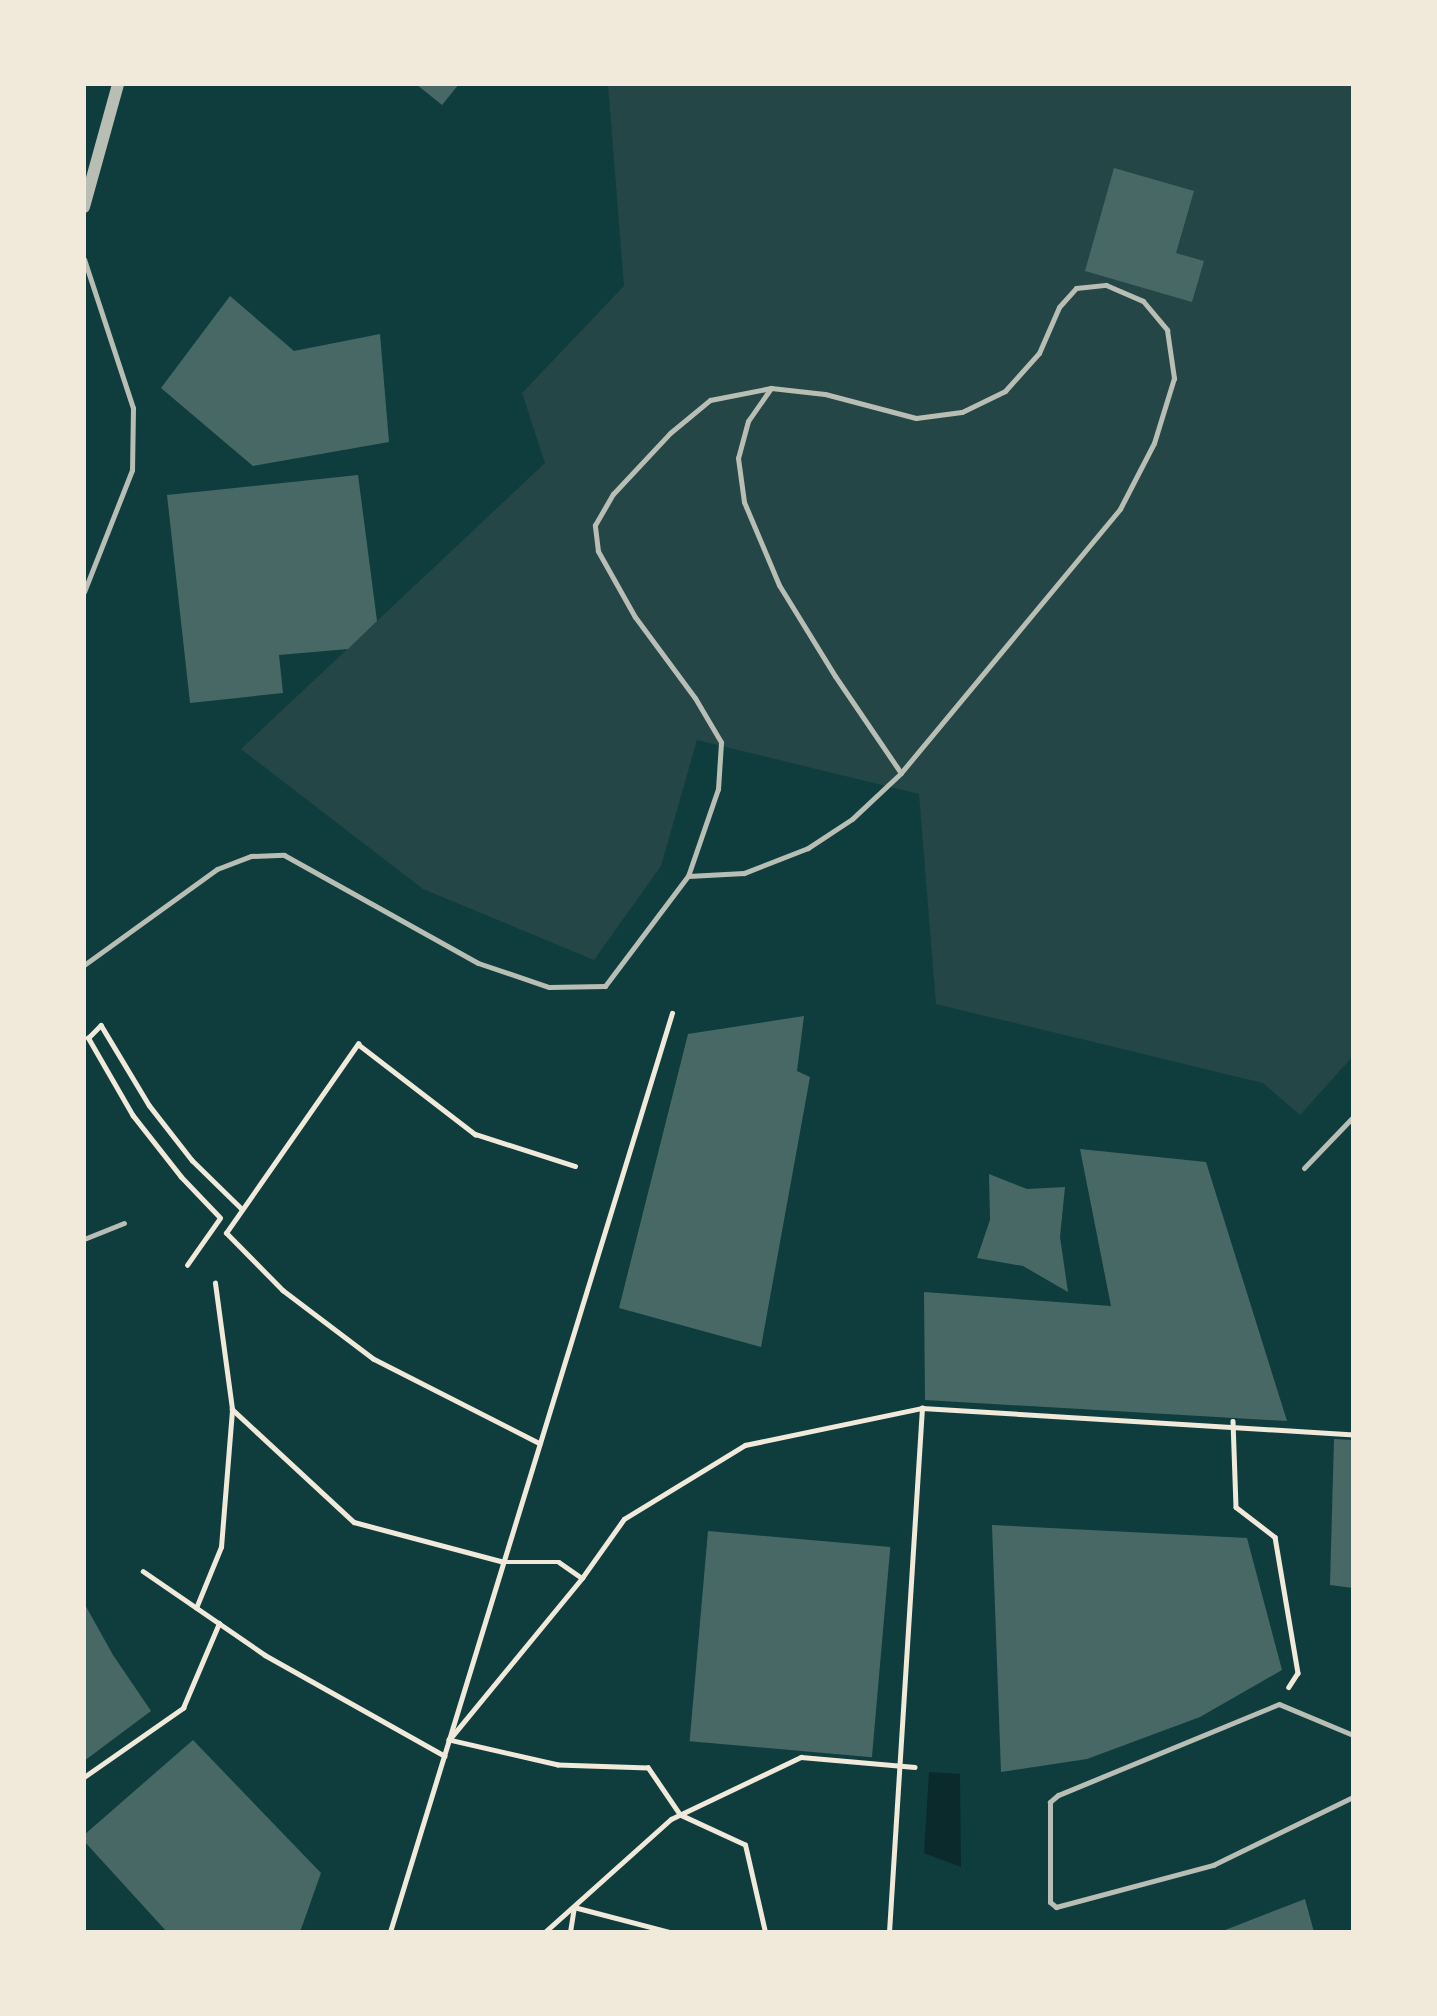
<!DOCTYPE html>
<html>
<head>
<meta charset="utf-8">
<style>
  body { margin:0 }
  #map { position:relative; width:1437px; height:2016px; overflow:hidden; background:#0f3d3e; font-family:"Source Sans 3",sans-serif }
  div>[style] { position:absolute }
  .green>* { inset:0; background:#244646 }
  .water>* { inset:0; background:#0a2a2b }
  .building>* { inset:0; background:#486865; transform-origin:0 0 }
  .path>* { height:4.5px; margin:-2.25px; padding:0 2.25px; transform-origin:2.25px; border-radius:2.25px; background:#f1e9da }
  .service>* { height:5px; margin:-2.5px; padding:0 2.5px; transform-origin:2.5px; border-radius:2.5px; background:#b8beb3 }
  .tertiary>* { height:12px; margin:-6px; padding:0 6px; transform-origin:6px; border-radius:6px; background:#b8beb3 }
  span { translate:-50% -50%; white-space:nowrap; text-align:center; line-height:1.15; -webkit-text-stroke:6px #f1e9da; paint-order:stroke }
  .frame { position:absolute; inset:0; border:86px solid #f1e9da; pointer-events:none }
</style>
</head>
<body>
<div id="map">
  <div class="green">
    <div style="clip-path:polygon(608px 84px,1353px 84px,1353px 1056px,1300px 1115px,1263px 1083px,936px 1004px,919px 794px,697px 740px,661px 866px,594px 960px,423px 889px,241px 749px,545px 463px,522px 393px,624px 286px)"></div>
  </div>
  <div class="water">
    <div style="clip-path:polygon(929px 1772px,960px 1774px,961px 1867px,924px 1853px)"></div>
  </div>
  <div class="building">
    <div style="clip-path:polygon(416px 84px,459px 84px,442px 105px)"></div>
    <div style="clip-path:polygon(1114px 168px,1194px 191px,1176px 253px,1204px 261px,1192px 302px,1085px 271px)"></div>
    <div style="clip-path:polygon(230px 296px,294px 351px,380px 334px,389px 442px,253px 466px,161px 388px)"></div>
    <div style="clip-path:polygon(358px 475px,377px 621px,348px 649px,279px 655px,283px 693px,190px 703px,167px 495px)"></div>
    <div style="clip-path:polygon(804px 1016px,797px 1071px,810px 1077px,761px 1347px,619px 1308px,688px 1034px)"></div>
    <div style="clip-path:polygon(1080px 1149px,1206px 1162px,1287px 1421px,925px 1400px,924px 1292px,1111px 1306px)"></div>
    <div style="clip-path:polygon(989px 1174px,1027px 1189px,1065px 1187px,1060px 1237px,1068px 1292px,1023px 1266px,977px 1258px,990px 1220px)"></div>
    <div style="clip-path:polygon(1334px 1439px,1353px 1440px,1353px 1588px,1330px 1585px)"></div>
    <div style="clip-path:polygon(992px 1525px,1247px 1538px,1282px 1670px,1200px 1717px,1087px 1759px,1001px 1772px)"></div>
    <div style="left:708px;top:1531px;width:183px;height:211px;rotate:5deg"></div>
    <div style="clip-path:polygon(84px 1603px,113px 1655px,151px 1711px,84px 1761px)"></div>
    <div style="clip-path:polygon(193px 1740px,321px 1873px,300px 1932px,167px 1932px,84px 1841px,84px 1835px)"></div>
    <div style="clip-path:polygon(1305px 1899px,1314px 1932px,1220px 1932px)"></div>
  </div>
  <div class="path">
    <div style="left:187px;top:1265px;width:57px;rotate:-54.9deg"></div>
    <div style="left:220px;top:1218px;width:57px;rotate:-133.6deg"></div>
    <div style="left:181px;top:1177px;width:78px;rotate:-128.2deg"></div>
    <div style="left:133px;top:1116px;width:90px;rotate:-120deg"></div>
    <div style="left:88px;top:1038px;width:18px;rotate:-45deg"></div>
    <div style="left:101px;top:1025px;width:93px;rotate:59deg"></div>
    <div style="left:149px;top:1105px;width:70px;rotate:52deg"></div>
    <div style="left:192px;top:1160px;width:70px;rotate:44.4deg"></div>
    <div style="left:232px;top:1409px;width:166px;rotate:42.8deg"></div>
    <div style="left:354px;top:1522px;width:155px;rotate:14.9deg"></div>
    <div style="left:504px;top:1562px;width:55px"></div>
    <div style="left:559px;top:1562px;width:28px;rotate:35deg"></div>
    <div style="left:1233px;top:1421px;width:86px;rotate:88deg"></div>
    <div style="left:1236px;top:1507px;width:49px;rotate:37.6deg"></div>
    <div style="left:1275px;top:1537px;width:138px;rotate:80.4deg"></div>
    <div style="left:1298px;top:1673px;width:17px;rotate:123deg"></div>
    <div style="left:540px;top:1444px;width:187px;rotate:-153deg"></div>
    <div style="left:373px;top:1359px;width:113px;rotate:-142.9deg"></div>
    <div style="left:283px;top:1291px;width:81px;rotate:-134.5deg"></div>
    <div style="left:226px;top:1233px;width:231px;rotate:-55.1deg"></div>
    <div style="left:358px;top:1044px;width:148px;rotate:37.6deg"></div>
    <div style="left:475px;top:1134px;width:105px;rotate:17.7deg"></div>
    <div style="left:143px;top:1571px;width:148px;rotate:34.5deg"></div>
    <div style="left:265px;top:1655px;width:206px;rotate:29.3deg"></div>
    <div style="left:196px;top:1608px;width:66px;rotate:-67.7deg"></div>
    <div style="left:221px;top:1547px;width:138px;rotate:-85.4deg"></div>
    <div style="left:232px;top:1409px;width:127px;rotate:-97.7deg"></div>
    <div style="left:84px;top:1777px;width:121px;rotate:-34.9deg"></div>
    <div style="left:183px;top:1708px;width:92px;rotate:-67deg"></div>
    <div style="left:390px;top:1932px;width:961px;rotate:-72.94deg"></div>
    <div style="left:545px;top:1932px;width:169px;rotate:-41.9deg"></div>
    <div style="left:671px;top:1819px;width:144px;rotate:-25.5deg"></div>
    <div style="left:801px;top:1757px;width:114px;rotate:5deg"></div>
    <div style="left:570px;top:1932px;width:25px;rotate:-81deg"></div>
    <div style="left:574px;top:1907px;width:99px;rotate:14.6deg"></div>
    <div style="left:765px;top:1932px;width:89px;rotate:-102.9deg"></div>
    <div style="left:745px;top:1845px;width:72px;rotate:-155.2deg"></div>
    <div style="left:680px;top:1815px;width:57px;rotate:-124.2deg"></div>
    <div style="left:648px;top:1768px;width:90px;rotate:-178.1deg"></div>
    <div style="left:558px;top:1765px;width:112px;rotate:-167.1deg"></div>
    <div style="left:449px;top:1740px;width:210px;rotate:-50.6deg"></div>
    <div style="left:582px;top:1578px;width:72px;rotate:-54.6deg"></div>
    <div style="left:624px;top:1519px;width:142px;rotate:-31.4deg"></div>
    <div style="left:745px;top:1445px;width:181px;rotate:-11.8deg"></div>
    <div style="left:922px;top:1408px;width:432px;rotate:3.5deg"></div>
    <div style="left:889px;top:1932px;width:525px;rotate:-86.4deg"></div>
  </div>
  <div class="service">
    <div style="left:84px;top:259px;width:157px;rotate:71.8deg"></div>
    <div style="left:133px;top:408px;width:62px;rotate:90.9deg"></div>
    <div style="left:132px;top:470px;width:131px;rotate:111.5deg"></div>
    <div style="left:771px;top:388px;width:40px;rotate:124.9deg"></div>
    <div style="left:748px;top:421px;width:38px;rotate:105deg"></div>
    <div style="left:738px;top:458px;width:44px;rotate:82.2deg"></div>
    <div style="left:744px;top:502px;width:90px;rotate:67.1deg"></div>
    <div style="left:779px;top:585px;width:107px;rotate:58.4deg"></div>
    <div style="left:835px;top:676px;width:117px;rotate:55.8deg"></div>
    <div style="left:84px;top:965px;width:164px;rotate:-35.8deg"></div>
    <div style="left:217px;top:869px;width:36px;rotate:-21deg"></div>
    <div style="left:251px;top:856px;width:33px;rotate:-2deg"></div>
    <div style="left:284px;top:855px;width:222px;rotate:29.1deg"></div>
    <div style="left:478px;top:963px;width:75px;rotate:18.7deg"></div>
    <div style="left:549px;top:987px;width:56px;rotate:-1deg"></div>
    <div style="left:605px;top:986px;width:138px;rotate:-53deg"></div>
    <div style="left:688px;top:876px;width:92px;rotate:-71deg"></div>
    <div style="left:718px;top:789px;width:47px;rotate:-86.3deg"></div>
    <div style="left:721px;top:742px;width:51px;rotate:-120.6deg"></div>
    <div style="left:695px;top:698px;width:101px;rotate:-126.5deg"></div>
    <div style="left:635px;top:617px;width:76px;rotate:-119.3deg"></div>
    <div style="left:598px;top:551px;width:26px;rotate:-97deg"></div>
    <div style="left:595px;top:525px;width:36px;rotate:-60deg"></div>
    <div style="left:613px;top:494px;width:83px;rotate:-46.9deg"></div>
    <div style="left:670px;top:433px;width:52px;rotate:-39.5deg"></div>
    <div style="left:710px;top:400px;width:62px;rotate:-11.1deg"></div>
    <div style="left:771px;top:388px;width:54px;rotate:6.3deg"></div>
    <div style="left:825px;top:394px;width:94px;rotate:14.8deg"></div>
    <div style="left:916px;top:418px;width:46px;rotate:-7.4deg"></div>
    <div style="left:962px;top:412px;width:48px;rotate:-26deg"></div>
    <div style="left:1005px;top:391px;width:51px;rotate:-48.2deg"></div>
    <div style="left:1039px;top:353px;width:50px;rotate:-66.5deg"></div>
    <div style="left:1059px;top:307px;width:25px;rotate:-48deg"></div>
    <div style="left:1076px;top:288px;width:30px;rotate:-6deg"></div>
    <div style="left:1106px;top:285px;width:40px;rotate:23.4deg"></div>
    <div style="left:1143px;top:301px;width:38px;rotate:50deg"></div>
    <div style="left:1167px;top:330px;width:49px;rotate:81.7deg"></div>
    <div style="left:1174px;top:378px;width:68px;rotate:107.1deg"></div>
    <div style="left:1154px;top:443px;width:74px;rotate:117.3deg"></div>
    <div style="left:1120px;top:509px;width:343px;rotate:129.7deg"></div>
    <div style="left:901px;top:773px;width:67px;rotate:136.8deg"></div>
    <div style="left:852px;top:819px;width:53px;rotate:146.6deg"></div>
    <div style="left:808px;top:848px;width:69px;rotate:158.7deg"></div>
    <div style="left:744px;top:873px;width:56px;rotate:176.9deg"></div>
    <div style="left:1304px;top:1168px;width:71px;rotate:-46.1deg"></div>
    <div style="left:84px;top:1239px;width:43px;rotate:-21.8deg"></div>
    <div style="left:1353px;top:1735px;width:80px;rotate:-157.3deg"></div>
    <div style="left:1279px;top:1704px;width:239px;rotate:157.6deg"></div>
    <div style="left:1058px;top:1795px;width:11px;rotate:139deg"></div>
    <div style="left:1050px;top:1802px;width:100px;rotate:90deg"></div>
    <div style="left:1050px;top:1902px;width:8px;rotate:40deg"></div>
    <div style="left:1056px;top:1907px;width:163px;rotate:-15deg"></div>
    <div style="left:1213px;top:1865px;width:156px;rotate:-25.9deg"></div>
  </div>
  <div class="tertiary">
    <div style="left:84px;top:207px;width:128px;rotate:-74.5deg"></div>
  </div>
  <div class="frame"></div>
</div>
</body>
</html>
